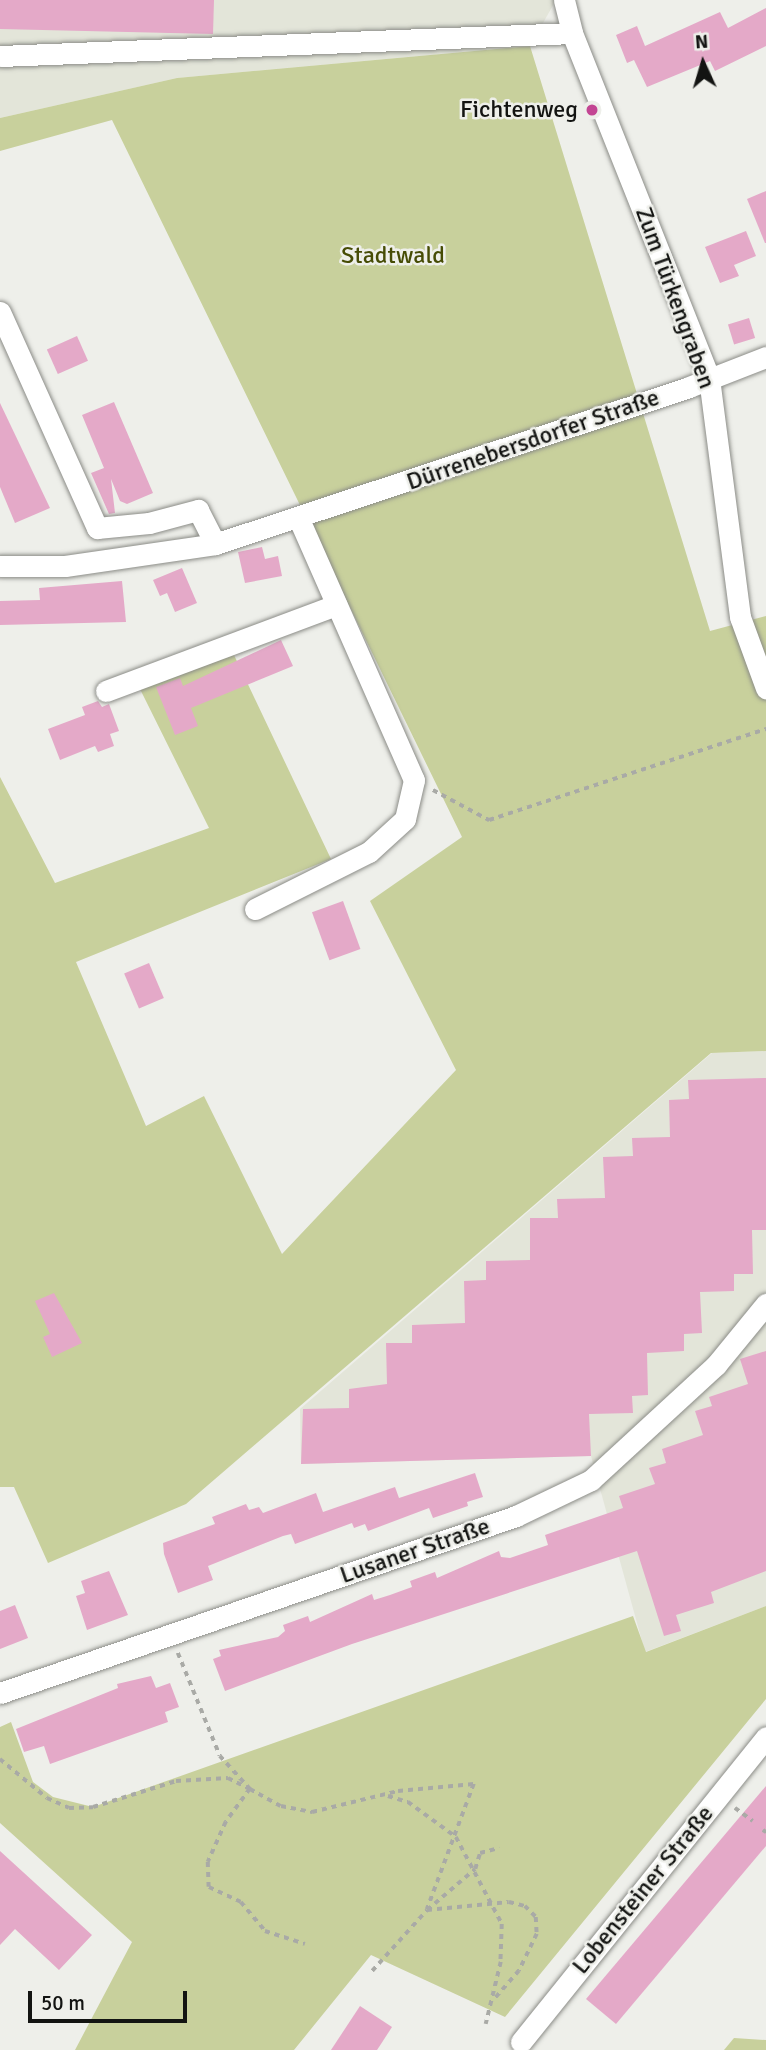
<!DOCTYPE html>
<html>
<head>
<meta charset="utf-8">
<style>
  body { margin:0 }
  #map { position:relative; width:766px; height:2050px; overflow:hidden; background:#eeefea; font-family:Signika,sans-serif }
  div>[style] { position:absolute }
  .built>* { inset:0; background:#e3e5d9 }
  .green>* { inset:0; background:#c8d09c }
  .building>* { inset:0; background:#e4a9c8; transform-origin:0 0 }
  .path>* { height:3.5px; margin-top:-1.75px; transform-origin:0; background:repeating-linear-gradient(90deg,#a9aaa6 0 5px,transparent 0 10px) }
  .roads { filter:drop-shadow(0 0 2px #8b8c87) drop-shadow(0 0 2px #8b8c87) }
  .minor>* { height:21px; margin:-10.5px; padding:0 10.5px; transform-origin:10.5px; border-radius:10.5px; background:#fff }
  .dots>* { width:19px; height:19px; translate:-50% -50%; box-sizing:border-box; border:4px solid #eeefea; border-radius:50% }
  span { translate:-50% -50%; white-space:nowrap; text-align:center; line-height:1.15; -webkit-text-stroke:5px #eeefea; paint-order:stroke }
  .poi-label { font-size:24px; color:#131412 }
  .right { translate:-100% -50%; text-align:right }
  .park-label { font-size:24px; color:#464c05 }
  .street-label { font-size:24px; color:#131412 }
  .north { position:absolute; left:668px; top:28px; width:70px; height:70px; -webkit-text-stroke:5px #eeefea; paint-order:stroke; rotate:356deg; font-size:19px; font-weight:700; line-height:28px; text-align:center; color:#131412 }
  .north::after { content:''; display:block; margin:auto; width:24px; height:32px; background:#131412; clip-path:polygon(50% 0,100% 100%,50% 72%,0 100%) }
  .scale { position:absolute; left:28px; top:1991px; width:159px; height:32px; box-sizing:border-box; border:4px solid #131412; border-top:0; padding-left:9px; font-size:21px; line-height:24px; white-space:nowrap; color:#131412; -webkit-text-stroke:5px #eeefea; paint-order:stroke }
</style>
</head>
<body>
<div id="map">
  <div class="built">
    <div style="clip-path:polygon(0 0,556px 0,530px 46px,177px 78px,0 118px)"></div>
    <div style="clip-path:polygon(766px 1051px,766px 1606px,645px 1652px,591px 1456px,301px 1464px,300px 1409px,712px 1053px)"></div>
  </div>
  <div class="green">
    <div style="clip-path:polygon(530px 46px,710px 631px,766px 616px,766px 1051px,711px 1053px,186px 1504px,48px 1563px,14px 1487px,0 1487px,0 777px,55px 883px,209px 828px,140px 689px,234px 655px,331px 859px,76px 962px,146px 1126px,204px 1096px,282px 1254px,456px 1070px,370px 901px,462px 837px,112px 120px,0 151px,0 118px,177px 78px)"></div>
    <div style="clip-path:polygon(766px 1606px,766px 1699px,505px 2017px,371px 1955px,294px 2050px,75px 2050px,132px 1942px,0 1823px,0 1727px,11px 1722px,33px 1782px,53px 1797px,93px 1807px,633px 1616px,646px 1652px)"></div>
    <div style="clip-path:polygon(734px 2038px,766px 2040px,766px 2050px,724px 2050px)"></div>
  </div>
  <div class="building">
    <div style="clip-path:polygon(0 0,214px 0,213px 34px,0 29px)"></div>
    <div style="clip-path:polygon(766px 8px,766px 46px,715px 71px,710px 61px,647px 87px,634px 60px,627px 63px,616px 35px,637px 26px,645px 46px,720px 12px,728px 28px)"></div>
    <div style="clip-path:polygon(766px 191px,766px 243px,765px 243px,747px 199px)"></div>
    <div style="clip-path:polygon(746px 231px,756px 256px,734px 265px,739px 276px,720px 283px,705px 247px)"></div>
    <div style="left:749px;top:318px;width:21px;height:22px;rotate:73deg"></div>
    <div style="left:77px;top:336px;width:27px;height:33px;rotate:66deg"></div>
    <div style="clip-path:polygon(114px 402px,153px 493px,127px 504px,120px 501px,111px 479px,115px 513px,109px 514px,91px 473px,104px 468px,82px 415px)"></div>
    <div style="clip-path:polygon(0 403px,50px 508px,15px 523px,0 487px)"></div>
    <div style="clip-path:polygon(262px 547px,265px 559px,278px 556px,282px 576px,245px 583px,238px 552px)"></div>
    <div style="clip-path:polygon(182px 568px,197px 603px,175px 612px,167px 593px,160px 596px,153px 580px)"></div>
    <div style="clip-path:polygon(122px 581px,126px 622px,0 625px,0 601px,40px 600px,39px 588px)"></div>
    <div style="clip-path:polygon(281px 640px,293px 666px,191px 708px,198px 726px,175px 735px,156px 687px,180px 678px,183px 686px)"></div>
    <div style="clip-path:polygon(98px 701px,102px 707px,109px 704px,119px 731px,110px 734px,114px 746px,98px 752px,95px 746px,60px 760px,48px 729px,85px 715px,82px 707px)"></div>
    <div style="left:343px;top:901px;width:51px;height:33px;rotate:70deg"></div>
    <div style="left:149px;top:963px;width:38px;height:27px;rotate:67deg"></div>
    <div style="clip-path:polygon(766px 1078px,766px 1230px,752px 1230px,753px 1274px,734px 1274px,734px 1291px,700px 1292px,702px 1333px,684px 1334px,684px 1351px,647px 1353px,648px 1395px,632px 1396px,633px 1413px,589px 1414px,591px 1456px,301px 1464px,303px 1409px,349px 1408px,349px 1389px,387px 1384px,386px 1343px,412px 1343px,412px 1325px,465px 1323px,464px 1281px,486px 1280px,486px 1261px,530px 1260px,530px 1218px,558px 1218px,557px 1199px,605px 1198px,603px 1157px,633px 1156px,632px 1138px,670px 1137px,669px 1100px,689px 1099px,688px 1080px)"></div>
    <div style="clip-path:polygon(54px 1293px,82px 1343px,52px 1357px,43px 1337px,50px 1334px,35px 1301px)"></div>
    <div style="clip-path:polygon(766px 1351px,766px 1571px,711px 1592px,714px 1603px,676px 1615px,681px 1631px,664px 1636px,637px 1551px,352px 1644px,225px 1691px,213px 1659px,221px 1656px,219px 1650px,278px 1637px,285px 1631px,283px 1625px,308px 1616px,310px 1622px,372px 1594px,374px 1600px,390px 1595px,412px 1587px,410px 1581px,435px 1572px,437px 1578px,499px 1551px,501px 1557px,510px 1558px,548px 1545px,545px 1535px,623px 1508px,619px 1496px,655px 1484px,649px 1468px,666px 1463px,662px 1449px,703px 1435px,695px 1411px,712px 1406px,709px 1397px,748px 1384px,740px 1359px)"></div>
    <div style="clip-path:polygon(475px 1473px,483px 1497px,467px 1502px,468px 1506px,433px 1518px,429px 1508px,368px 1531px,365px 1524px,354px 1528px,352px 1523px,295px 1544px,291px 1534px,283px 1536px,208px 1566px,213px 1580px,178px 1593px,164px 1554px,163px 1543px,215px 1524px,212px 1517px,246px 1504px,249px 1510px,259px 1507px,263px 1513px,316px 1493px,323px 1512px,395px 1487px,399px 1498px)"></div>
    <div style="clip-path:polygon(109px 1571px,128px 1615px,87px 1630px,76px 1596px,85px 1593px,81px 1581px)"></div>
    <div style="clip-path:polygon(15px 1605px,28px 1638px,0 1649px,0 1611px)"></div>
    <div style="clip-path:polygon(151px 1676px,156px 1688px,170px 1683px,179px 1707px,165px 1712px,168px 1722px,50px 1764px,44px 1746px,24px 1752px,16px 1729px,118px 1688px,117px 1684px)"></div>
    <div style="clip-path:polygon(766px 1786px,766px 1846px,616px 2024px,586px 1999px)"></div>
    <div style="clip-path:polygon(0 1851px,92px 1935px,59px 1970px,15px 1929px,0 1945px)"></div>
    <div style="clip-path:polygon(360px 2006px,392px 2027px,381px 2044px,377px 2050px,331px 2050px)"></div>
  </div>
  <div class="path">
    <div style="left:433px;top:790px;width:64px;rotate:28.2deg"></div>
    <div style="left:489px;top:820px;width:292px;rotate:-18.2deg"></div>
    <div style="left:178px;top:1653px;width:111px;rotate:67.8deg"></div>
    <div style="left:220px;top:1756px;width:45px;rotate:47.7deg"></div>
    <div style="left:250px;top:1789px;width:35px;rotate:29deg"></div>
    <div style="left:281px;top:1806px;width:32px;rotate:11deg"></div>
    <div style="left:312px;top:1812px;width:89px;rotate:-13.7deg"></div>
    <div style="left:398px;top:1791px;width:76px;rotate:-5.3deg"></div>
    <div style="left:474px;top:1784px;width:134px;rotate:110.5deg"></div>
    <div style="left:427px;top:1910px;width:82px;rotate:-5.6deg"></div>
    <div style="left:509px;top:1902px;width:16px;rotate:14deg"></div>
    <div style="left:525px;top:1906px;width:16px;rotate:45deg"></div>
    <div style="left:536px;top:1917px;width:17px;rotate:87deg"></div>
    <div style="left:537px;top:1934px;width:41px;rotate:115.9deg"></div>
    <div style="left:519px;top:1971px;width:37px;rotate:131deg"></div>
    <div style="left:0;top:1759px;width:61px;rotate:39.7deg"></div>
    <div style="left:47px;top:1798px;width:24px;rotate:24deg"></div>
    <div style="left:69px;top:1808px;width:24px;rotate:-2deg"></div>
    <div style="left:93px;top:1807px;width:87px;rotate:-17.4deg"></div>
    <div style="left:176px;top:1781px;width:52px;rotate:-3.3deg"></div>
    <div style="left:228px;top:1778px;width:25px;rotate:27deg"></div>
    <div style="left:250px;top:1789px;width:41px;rotate:126deg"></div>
    <div style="left:226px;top:1822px;width:44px;rotate:114.2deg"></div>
    <div style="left:208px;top:1862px;width:25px;rotate:88deg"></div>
    <div style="left:209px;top:1887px;width:35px;rotate:25deg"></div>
    <div style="left:241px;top:1902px;width:38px;rotate:50deg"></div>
    <div style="left:265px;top:1931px;width:42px;rotate:18deg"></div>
    <div style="left:388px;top:1796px;width:21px;rotate:17deg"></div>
    <div style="left:408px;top:1802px;width:59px;rotate:36.1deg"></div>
    <div style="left:456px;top:1837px;width:98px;rotate:62.1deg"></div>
    <div style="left:502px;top:1924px;width:38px;rotate:92deg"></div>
    <div style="left:501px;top:1962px;width:64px;rotate:103.6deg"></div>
    <div style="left:735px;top:1808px;width:22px;rotate:36deg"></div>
    <div style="left:763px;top:1830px;width:4px;rotate:34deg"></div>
    <div style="left:372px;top:1971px;width:82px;rotate:-48deg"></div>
    <div style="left:427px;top:1910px;width:63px;rotate:-40.5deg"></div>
    <div style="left:475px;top:1869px;width:17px;rotate:-73deg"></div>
    <div style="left:480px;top:1853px;width:20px;rotate:-15deg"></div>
  </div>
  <div class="roads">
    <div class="minor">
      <div style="left:564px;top:0;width:34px;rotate:76deg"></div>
      <div style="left:572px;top:33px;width:371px;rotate:68.3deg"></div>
      <div style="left:709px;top:378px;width:241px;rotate:82.6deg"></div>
      <div style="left:740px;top:617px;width:76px;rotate:69.9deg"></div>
      <div style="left:0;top:56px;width:572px;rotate:-2.3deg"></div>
      <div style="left:0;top:312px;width:237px;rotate:65.8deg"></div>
      <div style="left:97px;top:528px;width:52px;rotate:-5.5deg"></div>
      <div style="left:149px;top:523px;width:51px;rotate:-14.9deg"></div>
      <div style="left:198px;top:510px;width:38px;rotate:63deg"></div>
      <div style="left:0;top:566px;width:65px"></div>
      <div style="left:65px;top:566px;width:152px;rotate:-8.3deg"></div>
      <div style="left:215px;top:544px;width:499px;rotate:-18.3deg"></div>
      <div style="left:689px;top:387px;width:83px;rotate:-21.3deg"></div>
      <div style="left:106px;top:691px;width:246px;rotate:-20.5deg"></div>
      <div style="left:255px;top:909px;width:127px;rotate:-26.6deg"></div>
      <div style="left:369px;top:852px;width:49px;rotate:-42.5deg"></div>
      <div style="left:405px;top:819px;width:40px;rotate:-77deg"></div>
      <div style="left:414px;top:780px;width:285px;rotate:-113.8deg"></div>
      <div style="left:0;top:1693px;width:546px;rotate:-18.93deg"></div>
      <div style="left:516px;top:1516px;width:83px;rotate:-25.6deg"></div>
      <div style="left:591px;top:1480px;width:170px;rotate:-42.6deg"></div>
      <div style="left:716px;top:1365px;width:79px;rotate:-50.7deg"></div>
      <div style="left:521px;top:2042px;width:391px;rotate:-51.2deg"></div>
    </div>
  </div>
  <div class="dots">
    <div style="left:592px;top:110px;background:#c34593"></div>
  </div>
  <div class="poi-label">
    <span class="right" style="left:578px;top:110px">Fichtenweg</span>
  </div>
  <div class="park-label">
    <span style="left:393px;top:256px">Stadtwald</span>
  </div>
  <div class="street-label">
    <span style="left:675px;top:298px;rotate:70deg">Zum Türkengraben</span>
    <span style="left:533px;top:440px;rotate:-19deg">Dürrenebersdorfer Straße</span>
    <span style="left:415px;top:1551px;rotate:-19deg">Lusaner Straße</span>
    <span style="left:643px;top:1890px;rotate:-51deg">Lobensteiner Straße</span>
  </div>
  <div class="north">N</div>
  <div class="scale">50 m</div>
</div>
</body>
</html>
